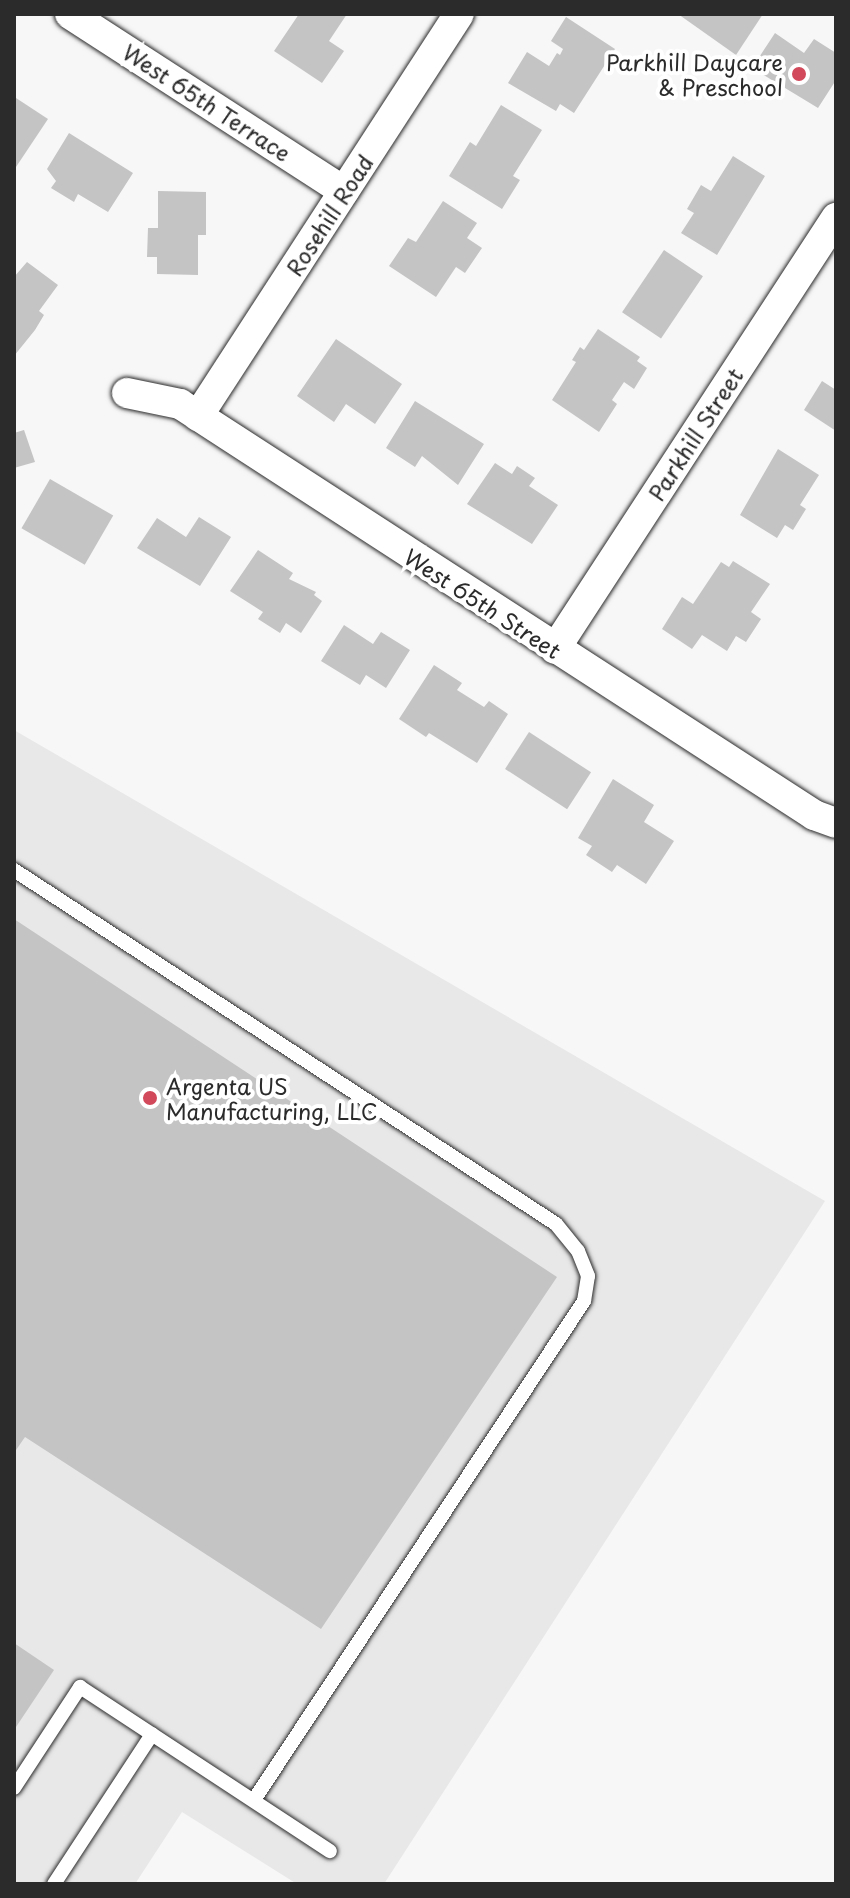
<!DOCTYPE html>
<html>
<head>
<meta charset="utf-8">
<style>
  body { margin:0 }
  #map { position:relative; width:850px; height:1898px; overflow:hidden; background:#f7f7f7; font-family:"Playpen Sans",sans-serif }
  div>[style] { position:absolute }
  .built>* { inset:0; background:#e8e8e8 }
  .building>* { inset:0; background:#c4c4c4; transform-origin:0 0 }
  .roads { filter:drop-shadow(0 0 2px #2b2b2b) drop-shadow(0 0 2px #2b2b2b) }
  .lane>* { height:14px; margin:-7px; padding:0 7px; transform-origin:7px; border-radius:7px; background:#fff }
  .street>* { height:30px; margin:-15px; padding:0 15px; transform-origin:15px; border-radius:15px; background:#fff }
  .dots>* { width:22px; height:22px; translate:-50% -50%; box-sizing:border-box; border:4px solid #fff; border-radius:50% }
  span { translate:-50% -50%; white-space:nowrap; text-align:center; line-height:1.15; -webkit-text-stroke:8px #fff; paint-order:stroke }
  .poi-label { font-size:22px; color:#2b2b2b }
  .right { translate:-100% -50%; text-align:right }
  .left { translate:0 -50%; text-align:left }
  .street-label { font-size:22px; color:#2b2b2b }
  .frame { position:absolute; inset:0; border:16px solid #2b2b2b; pointer-events:none }
</style>
</head>
<body>
<div id="map">
  <div class="built">
    <div style="clip-path:polygon(14px 730px,825px 1201px,384px 1884px,297px 1884px,182px 1812px,135px 1884px,14px 1884px)"></div>
  </div>
  <div class="building">
    <div style="clip-path:polygon(299px 14px,347px 14px,329px 41px,344px 51px,322px 83px,274px 51px)"></div>
    <div style="clip-path:polygon(678px 14px,763px 14px,736px 55px)"></div>
    <div style="clip-path:polygon(566px 17px,615px 49px,574px 113px,560px 104px,556px 111px,508px 83px,527px 52px,549px 66px,557px 53px,560px 55px,563px 49px,551px 41px)"></div>
    <div style="clip-path:polygon(775px 33px,804px 53px,814px 39px,836px 53px,836px 80px,818px 108px,752px 68px)"></div>
    <div style="clip-path:polygon(16px 98px,48px 119px,14px 170px,14px 102px)"></div>
    <div style="clip-path:polygon(501px 105px,542px 130px,513px 176px,520px 180px,502px 209px,449px 176px,470px 142px,476px 146px)"></div>
    <div style="clip-path:polygon(69px 133px,133px 173px,108px 212px,78px 194px,74px 202px,51px 188px,56px 181px,47px 169px)"></div>
    <div style="clip-path:polygon(733px 156px,765px 176px,717px 255px,681px 233px,694px 213px,687px 209px,701px 185px,711px 191px)"></div>
    <div style="clip-path:polygon(158px 191px,206px 192px,206px 235px,198px 235px,198px 275px,157px 274px,157px 257px,147px 257px,148px 228px,158px 228px)"></div>
    <div style="clip-path:polygon(443px 201px,477px 223px,467px 238px,482px 248px,465px 273px,456px 267px,436px 297px,389px 266px,408px 238px,416px 242px)"></div>
    <div style="left:664px;top:250px;width:47px;height:75px;rotate:34deg"></div>
    <div style="clip-path:polygon(27px 262px,58px 285px,39px 311px,44px 315px,35px 330px,14px 356px,14px 277px)"></div>
    <div style="clip-path:polygon(598px 329px,640px 357px,637px 361px,647px 368px,634px 389px,624px 382px,612px 400px,617px 404px,599px 432px,552px 400px,576px 362px,572px 360px,580px 347px,584px 350px)"></div>
    <div style="clip-path:polygon(336px 339px,402px 384px,375px 424px,346px 404px,334px 422px,297px 396px)"></div>
    <div style="clip-path:polygon(822px 381px,836px 390px,836px 431px,804px 410px)"></div>
    <div style="clip-path:polygon(415px 401px,484px 444px,458px 485px,422px 456px,415px 467px,386px 448px)"></div>
    <div style="clip-path:polygon(24px 430px,35px 462px,14px 468px,14px 433px)"></div>
    <div style="clip-path:polygon(778px 449px,819px 475px,800px 505px,806px 509px,793px 530px,785px 525px,777px 538px,740px 515px)"></div>
    <div style="clip-path:polygon(495px 463px,512px 474px,517px 466px,535px 478px,529px 486px,558px 505px,532px 544px,467px 504px)"></div>
    <div style="left:50px;top:479px;width:73px;height:57px;rotate:30deg"></div>
    <div style="clip-path:polygon(199px 517px,231px 537px,200px 586px,137px 548px,157px 518px,186px 537px)"></div>
    <div style="clip-path:polygon(258px 550px,293px 573px,289px 579px,316px 592px,314px 595px,322px 601px,301px 633px,286px 623px,280px 633px,258px 619px,263px 612px,230px 591px)"></div>
    <div style="clip-path:polygon(733px 561px,770px 584px,751px 612px,761px 619px,746px 642px,736px 636px,727px 651px,702px 635px,692px 649px,662px 629px,682px 597px,693px 604px,721px 562px,729px 567px)"></div>
    <div style="clip-path:polygon(344px 625px,373px 644px,381px 632px,410px 650px,386px 688px,366px 675px,360px 685px,321px 661px)"></div>
    <div style="clip-path:polygon(434px 665px,462px 683px,457px 690px,484px 707px,489px 701px,508px 714px,477px 763px,429px 733px,426px 737px,399px 719px)"></div>
    <div style="left:529px;top:732px;width:74px;height:44px;rotate:33deg"></div>
    <div style="clip-path:polygon(613px 779px,654px 805px,644px 822px,674px 841px,646px 884px,617px 865px,612px 872px,586px 855px,592px 846px,578px 838px)"></div>
    <div style="clip-path:polygon(14px 919px,557px 1277px,321px 1629px,25px 1437px,14px 1453px)"></div>
    <div style="clip-path:polygon(14px 1643px,54px 1670px,14px 1730px)"></div>
  </div>
  <div class="roads">
    <div class="lane">
      <div style="left:14px;top:870px;width:647px;rotate:33.15deg"></div>
      <div style="left:556px;top:1224px;width:35px;rotate:51deg"></div>
      <div style="left:578px;top:1251px;width:27px;rotate:68deg"></div>
      <div style="left:588px;top:1276px;width:25px;rotate:99deg"></div>
      <div style="left:584px;top:1301px;width:598px;rotate:123.48deg"></div>
      <div style="left:14px;top:1788px;width:121px;rotate:-56.8deg"></div>
      <div style="left:80px;top:1687px;width:299px;rotate:33.3deg"></div>
      <div style="left:54px;top:1884px;width:179px;rotate:-56.8deg"></div>
    </div>
    <div class="street">
      <div style="left:70px;top:14px;width:326px;rotate:32.9deg"></div>
      <div style="left:127px;top:393px;width:54px;rotate:11.7deg"></div>
      <div style="left:180px;top:404px;width:756px;rotate:32.95deg"></div>
      <div style="left:814px;top:815px;width:23px;rotate:20deg"></div>
      <div style="left:198px;top:416px;width:479px;rotate:-57deg"></div>
      <div style="left:555px;top:649px;width:515px;rotate:-56.9deg"></div>
    </div>
  </div>
  <div class="dots">
    <div style="left:799px;top:74px;background:#d1495b"></div>
    <div style="left:150px;top:1098px;background:#d1495b"></div>
  </div>
  <div class="poi-label">
    <span class="right" style="left:783px;top:74px">Parkhill Daycare<br>&amp; Preschool</span>
    <span class="left" style="left:166px;top:1098px">Argenta US<br>Manufacturing, LLC</span>
  </div>
  <div class="street-label">
    <span style="left:207px;top:102px;rotate:33deg">West 65th Terrace</span>
    <span style="left:329px;top:215px;rotate:-57deg">Rosehill Road</span>
    <span style="left:695px;top:434px;rotate:-57deg">Parkhill Street</span>
    <span style="left:483px;top:603px;rotate:33deg">West 65th Street</span>
  </div>
  <div class="frame"></div>
</div>
</body>
</html>
